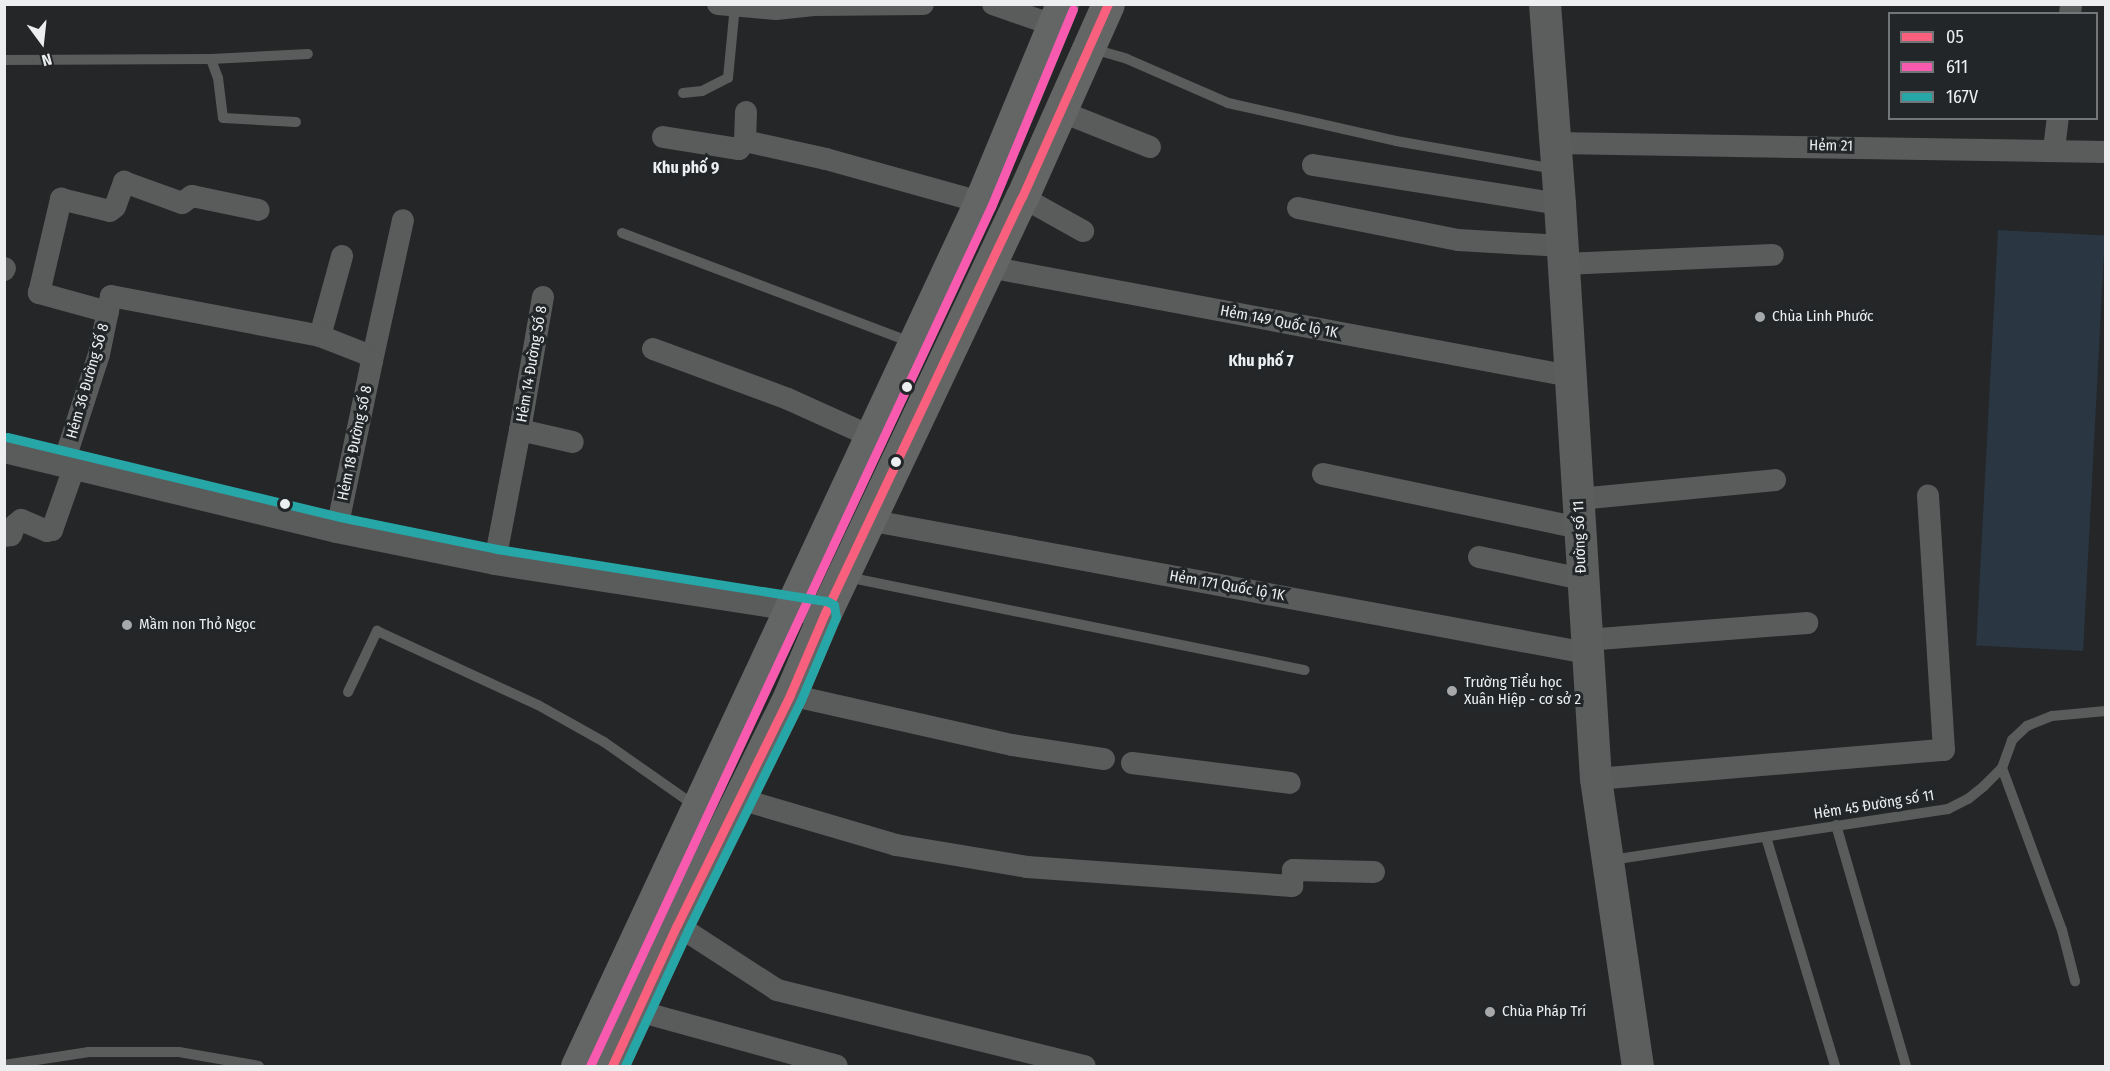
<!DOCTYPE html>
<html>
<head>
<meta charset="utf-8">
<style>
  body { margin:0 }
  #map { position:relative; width:2110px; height:1071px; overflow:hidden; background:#242627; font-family:"Fira Sans Condensed",sans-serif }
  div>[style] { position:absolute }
  .green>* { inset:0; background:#2a3743; transform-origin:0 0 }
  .service>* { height:10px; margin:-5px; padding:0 5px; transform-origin:5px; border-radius:5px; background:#5a5b5b }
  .minor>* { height:22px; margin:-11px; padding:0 11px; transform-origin:11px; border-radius:11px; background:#5a5b5b }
  .tertiary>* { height:28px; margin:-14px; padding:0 14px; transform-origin:14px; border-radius:14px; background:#5a5b5b }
  .secondary>* { height:32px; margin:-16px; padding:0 16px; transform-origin:16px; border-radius:16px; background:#5c5d5d }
  .primary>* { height:33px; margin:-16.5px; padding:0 16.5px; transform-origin:16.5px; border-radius:16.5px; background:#646565 }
  .bus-1>* { height:9px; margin:-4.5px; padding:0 4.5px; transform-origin:4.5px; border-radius:4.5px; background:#f8607d }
  .bus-2>* { height:9px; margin:-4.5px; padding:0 4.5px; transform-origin:4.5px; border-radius:4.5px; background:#f75aaf }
  .bus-3>* { height:9px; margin:-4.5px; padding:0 4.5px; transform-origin:4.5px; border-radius:4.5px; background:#26a6a6 }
  .dots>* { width:16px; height:16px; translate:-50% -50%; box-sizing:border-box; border:3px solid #232628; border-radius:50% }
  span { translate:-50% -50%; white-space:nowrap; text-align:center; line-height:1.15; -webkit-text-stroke:6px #232628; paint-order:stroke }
  .street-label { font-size:15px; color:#eceeef }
  .poi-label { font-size:15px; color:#eceeef }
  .left { translate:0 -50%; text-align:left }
  .neighbourhood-label { font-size:16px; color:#eceeef; font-weight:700 }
  .frame { position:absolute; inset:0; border:6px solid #eceeef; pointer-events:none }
  .legend { position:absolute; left:1888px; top:12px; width:210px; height:108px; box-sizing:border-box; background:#232628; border:2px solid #737678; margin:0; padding:8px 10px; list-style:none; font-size:18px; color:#eceeef }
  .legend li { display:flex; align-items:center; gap:12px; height:30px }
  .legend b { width:30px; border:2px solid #737678 }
  .north { position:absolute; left:12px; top:12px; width:60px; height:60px; -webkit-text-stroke:4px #232628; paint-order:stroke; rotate:165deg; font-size:16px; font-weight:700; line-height:24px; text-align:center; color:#eceeef }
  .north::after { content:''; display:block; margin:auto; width:21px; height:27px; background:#eceeef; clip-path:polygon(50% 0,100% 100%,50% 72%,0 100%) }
</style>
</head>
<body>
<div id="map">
  <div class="green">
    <div style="left:1998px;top:230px;width:107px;height:416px;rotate:3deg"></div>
  </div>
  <div class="service">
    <div style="left:1093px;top:49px;width:35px;rotate:16deg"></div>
    <div style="left:1127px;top:59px;width:110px;rotate:23.5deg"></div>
    <div style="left:1228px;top:103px;width:172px;rotate:12.7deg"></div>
    <div style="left:1396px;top:141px;width:161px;rotate:10deg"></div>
    <div style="left:211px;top:59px;width:97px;rotate:-3deg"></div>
    <div style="left:4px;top:60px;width:207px;rotate:-0.3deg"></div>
    <div style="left:211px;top:59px;width:20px;rotate:70deg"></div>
    <div style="left:218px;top:78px;width:40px;rotate:82.9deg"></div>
    <div style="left:223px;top:118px;width:73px;rotate:3.1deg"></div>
    <div style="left:683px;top:93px;width:19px;rotate:-6deg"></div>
    <div style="left:702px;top:91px;width:29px;rotate:-27deg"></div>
    <div style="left:728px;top:78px;width:73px;rotate:-84.5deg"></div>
    <div style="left:622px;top:233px;width:308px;rotate:20.7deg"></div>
    <div style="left:847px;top:577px;width:467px;rotate:11.5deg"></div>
    <div style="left:348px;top:692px;width:68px;rotate:-64.6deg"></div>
    <div style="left:377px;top:631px;width:177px;rotate:24.7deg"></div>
    <div style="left:538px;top:705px;width:76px;rotate:29.3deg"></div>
    <div style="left:604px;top:742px;width:110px;rotate:35deg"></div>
    <div style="left:2002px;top:768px;width:173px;rotate:69.7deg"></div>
    <div style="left:2062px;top:930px;width:53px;rotate:75.7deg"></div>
    <div style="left:1836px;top:825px;width:251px;rotate:73.8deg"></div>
    <div style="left:1766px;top:837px;width:239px;rotate:73.2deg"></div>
    <div style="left:1611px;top:860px;width:341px;rotate:-8.6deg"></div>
    <div style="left:1948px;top:809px;width:22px;rotate:-27deg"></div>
    <div style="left:1968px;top:799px;width:21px;rotate:-39deg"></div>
    <div style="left:1984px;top:786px;width:25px;rotate:-45deg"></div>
    <div style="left:2002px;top:768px;width:30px;rotate:-70deg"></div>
    <div style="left:2012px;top:740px;width:21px;rotate:-43deg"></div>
    <div style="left:2027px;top:726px;width:27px;rotate:-22deg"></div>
    <div style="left:2052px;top:716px;width:54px;rotate:-5.3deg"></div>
    <div style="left:4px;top:1065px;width:86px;rotate:-8.7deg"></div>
    <div style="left:89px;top:1052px;width:90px"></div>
    <div style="left:179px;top:1052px;width:81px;rotate:9.9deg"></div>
  </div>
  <div class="minor">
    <div style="left:718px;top:4px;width:58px;rotate:4.9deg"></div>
    <div style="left:776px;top:9px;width:38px;rotate:-6deg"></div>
    <div style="left:814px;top:5px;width:109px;rotate:-0.5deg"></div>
    <div style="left:993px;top:4px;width:64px;rotate:19.3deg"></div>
    <div style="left:2070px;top:14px;width:10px;rotate:-84deg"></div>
    <div style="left:1060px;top:111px;width:97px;rotate:21.8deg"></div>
    <div style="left:746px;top:112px;width:29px;rotate:92deg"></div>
    <div style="left:745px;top:141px;width:83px;rotate:12.5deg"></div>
    <div style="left:826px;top:159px;width:160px;rotate:15.6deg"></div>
    <div style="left:663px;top:137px;width:77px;rotate:9deg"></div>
    <div style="left:739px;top:149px;width:10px;rotate:-53deg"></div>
    <div style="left:1556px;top:143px;width:550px;rotate:0.94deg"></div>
    <div style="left:2054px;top:149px;width:31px;rotate:-83deg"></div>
    <div style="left:1313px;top:165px;width:250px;rotate:9deg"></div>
    <div style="left:1022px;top:197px;width:70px;rotate:29.1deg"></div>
    <div style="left:1298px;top:208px;width:163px;rotate:11.3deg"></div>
    <div style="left:1458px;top:240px;width:105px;rotate:3.3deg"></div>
    <div style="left:1564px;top:264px;width:209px;rotate:-2.5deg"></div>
    <div style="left:989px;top:267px;width:591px;rotate:10.63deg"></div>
    <div style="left:4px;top:270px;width:2px;rotate:-63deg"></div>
    <div style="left:108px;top:312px;width:72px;rotate:-164.6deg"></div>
    <div style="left:39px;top:293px;width:97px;rotate:-76.8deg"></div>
    <div style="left:61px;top:199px;width:50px;rotate:13.8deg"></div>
    <div style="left:110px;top:211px;width:6px;rotate:-39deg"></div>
    <div style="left:115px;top:207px;width:27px;rotate:-70deg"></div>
    <div style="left:124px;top:182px;width:62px;rotate:19.9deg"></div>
    <div style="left:182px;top:203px;width:12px;rotate:-35deg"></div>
    <div style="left:192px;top:196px;width:68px;rotate:11.8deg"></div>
    <div style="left:320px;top:336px;width:83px;rotate:-74.6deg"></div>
    <div style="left:653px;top:349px;width:144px;rotate:20.3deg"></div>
    <div style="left:788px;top:399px;width:90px;rotate:24.3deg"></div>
    <div style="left:372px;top:361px;width:144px;rotate:-77.6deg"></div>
    <div style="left:520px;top:430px;width:135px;rotate:-80.2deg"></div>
    <div style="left:63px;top:465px;width:117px;rotate:-72deg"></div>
    <div style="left:99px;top:354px;width:59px;rotate:-78.3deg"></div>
    <div style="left:111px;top:296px;width:213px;rotate:10.8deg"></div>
    <div style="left:320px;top:336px;width:49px;rotate:21.4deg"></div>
    <div style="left:366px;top:354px;width:9px;rotate:49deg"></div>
    <div style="left:372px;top:361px;width:172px;rotate:101.8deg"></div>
    <div style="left:1323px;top:474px;width:263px;rotate:11.9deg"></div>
    <div style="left:1579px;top:499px;width:197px;rotate:-5.5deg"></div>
    <div style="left:868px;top:520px;width:731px;rotate:10.48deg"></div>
    <div style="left:4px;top:536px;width:7px;rotate:-8deg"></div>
    <div style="left:11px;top:535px;width:11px;rotate:-68deg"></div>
    <div style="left:15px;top:525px;width:8px;rotate:-40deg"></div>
    <div style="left:21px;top:520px;width:28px;rotate:23deg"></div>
    <div style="left:47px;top:531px;width:5px;rotate:-11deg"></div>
    <div style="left:52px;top:530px;width:66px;rotate:-70.5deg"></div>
    <div style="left:1479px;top:557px;width:105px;rotate:12.1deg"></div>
    <div style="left:495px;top:561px;width:133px;rotate:-79.2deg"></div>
    <div style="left:520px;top:430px;width:54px;rotate:12.8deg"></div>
    <div style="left:1586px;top:640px;width:222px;rotate:-4.4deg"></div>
    <div style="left:790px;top:695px;width:228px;rotate:12.7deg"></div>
    <div style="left:1012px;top:745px;width:93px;rotate:8.7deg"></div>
    <div style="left:1132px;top:763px;width:159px;rotate:7.2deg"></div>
    <div style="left:1596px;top:779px;width:349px;rotate:-4.8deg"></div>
    <div style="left:1944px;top:750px;width:255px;rotate:-93.6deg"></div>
    <div style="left:740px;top:799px;width:163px;rotate:16.4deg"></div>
    <div style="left:896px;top:845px;width:133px;rotate:9.5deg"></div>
    <div style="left:1027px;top:867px;width:266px;rotate:4.1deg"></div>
    <div style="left:1292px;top:886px;width:16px;rotate:-86deg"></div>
    <div style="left:1293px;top:870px;width:81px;rotate:1.4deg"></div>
    <div style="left:677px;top:925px;width:119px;rotate:33deg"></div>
    <div style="left:777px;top:990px;width:317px;rotate:13.9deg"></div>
    <div style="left:638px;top:1011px;width:206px;rotate:15.4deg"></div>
  </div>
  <div class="tertiary">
    <div style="left:4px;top:449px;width:342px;rotate:13.5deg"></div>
    <div style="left:337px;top:529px;width:161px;rotate:11.4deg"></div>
    <div style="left:495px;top:561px;width:320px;rotate:8.8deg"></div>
  </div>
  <div class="secondary">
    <div style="left:1545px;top:4px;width:201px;rotate:85.7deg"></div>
    <div style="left:1560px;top:204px;width:576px;rotate:86.42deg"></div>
    <div style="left:1596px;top:779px;width:290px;rotate:81.7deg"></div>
  </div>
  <div class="primary">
    <div style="left:577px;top:1066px;width:953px;rotate:-64.99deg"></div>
    <div style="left:980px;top:202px;width:214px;rotate:-67.5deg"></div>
    <div style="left:612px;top:1066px;width:155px;rotate:-65.3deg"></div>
    <div style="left:677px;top:925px;width:256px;rotate:-63.8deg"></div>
    <div style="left:790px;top:695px;width:89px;rotate:-66.9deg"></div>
    <div style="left:825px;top:613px;width:460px;rotate:-64.7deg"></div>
    <div style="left:1022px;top:197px;width:211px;rotate:-66deg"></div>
  </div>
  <div class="bus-1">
    <div style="left:612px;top:1066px;width:155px;rotate:-65.3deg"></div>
    <div style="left:677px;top:925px;width:256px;rotate:-63.8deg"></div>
    <div style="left:790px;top:695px;width:89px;rotate:-66.9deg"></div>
    <div style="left:825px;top:613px;width:460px;rotate:-64.7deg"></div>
    <div style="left:1022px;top:197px;width:211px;rotate:-66deg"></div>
  </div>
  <div class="bus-2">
    <div style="left:590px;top:1066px;width:948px;rotate:-64.98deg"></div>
    <div style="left:991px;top:207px;width:214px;rotate:-67.5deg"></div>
  </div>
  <div class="bus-3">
    <div style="left:7px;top:437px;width:342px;rotate:13.5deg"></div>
    <div style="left:340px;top:517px;width:160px;rotate:11.5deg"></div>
    <div style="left:497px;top:549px;width:334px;rotate:9deg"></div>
    <div style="left:827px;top:601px;width:8px;rotate:30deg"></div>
    <div style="left:834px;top:605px;width:12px;rotate:81deg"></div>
    <div style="left:836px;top:617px;width:90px;rotate:112.9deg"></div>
    <div style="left:801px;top:700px;width:256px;rotate:116.2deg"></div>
    <div style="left:688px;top:930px;width:150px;rotate:114.9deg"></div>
  </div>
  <div class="dots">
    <div style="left:1760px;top:317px;background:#a6a8a9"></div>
    <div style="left:907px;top:387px;background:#eceeef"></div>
    <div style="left:896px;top:462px;background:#eceeef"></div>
    <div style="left:285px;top:504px;background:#eceeef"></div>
    <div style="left:127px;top:625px;background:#a6a8a9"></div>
    <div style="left:1452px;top:691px;background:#a6a8a9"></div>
    <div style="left:1490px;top:1012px;background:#a6a8a9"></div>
  </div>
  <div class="street-label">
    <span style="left:1831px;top:146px;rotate:1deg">Hẻm 21</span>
    <span style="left:1279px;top:322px;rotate:11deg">Hẻm 149 Quốc lộ 1K</span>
    <span style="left:532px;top:364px;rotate:-80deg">Hẻm 14 Đường Số 8</span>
    <span style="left:88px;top:381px;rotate:-74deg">Hẻm 36 Đường Số 8</span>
    <span style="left:355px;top:443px;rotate:-78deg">Hẻm 18 Đường số 8</span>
    <span style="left:1580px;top:537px;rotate:-92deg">Đường số 11</span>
    <span style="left:1227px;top:586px;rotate:10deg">Hẻm 171 Quốc lộ 1K</span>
    <span style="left:1874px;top:805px;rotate:-9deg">Hẻm 45 Đường số 11</span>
  </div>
  <div class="poi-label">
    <span class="left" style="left:1772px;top:317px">Chùa Linh Phước</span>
    <span class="left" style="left:139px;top:625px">Mầm non Thỏ Ngọc</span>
    <span class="left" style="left:1464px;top:691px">Trường Tiểu học<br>Xuân Hiệp - cơ sở 2</span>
    <span class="left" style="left:1502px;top:1012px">Chùa Pháp Trí</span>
  </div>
  <div class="neighbourhood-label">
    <span style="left:686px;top:168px">Khu phố 9</span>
    <span style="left:1261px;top:361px">Khu phố 7</span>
  </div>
  <div class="frame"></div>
  <ul class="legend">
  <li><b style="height:8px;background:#f8607d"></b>05</li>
  <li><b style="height:8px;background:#f75aaf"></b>611</li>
  <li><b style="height:8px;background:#26a6a6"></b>167V</li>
  </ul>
  <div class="north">N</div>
</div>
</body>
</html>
